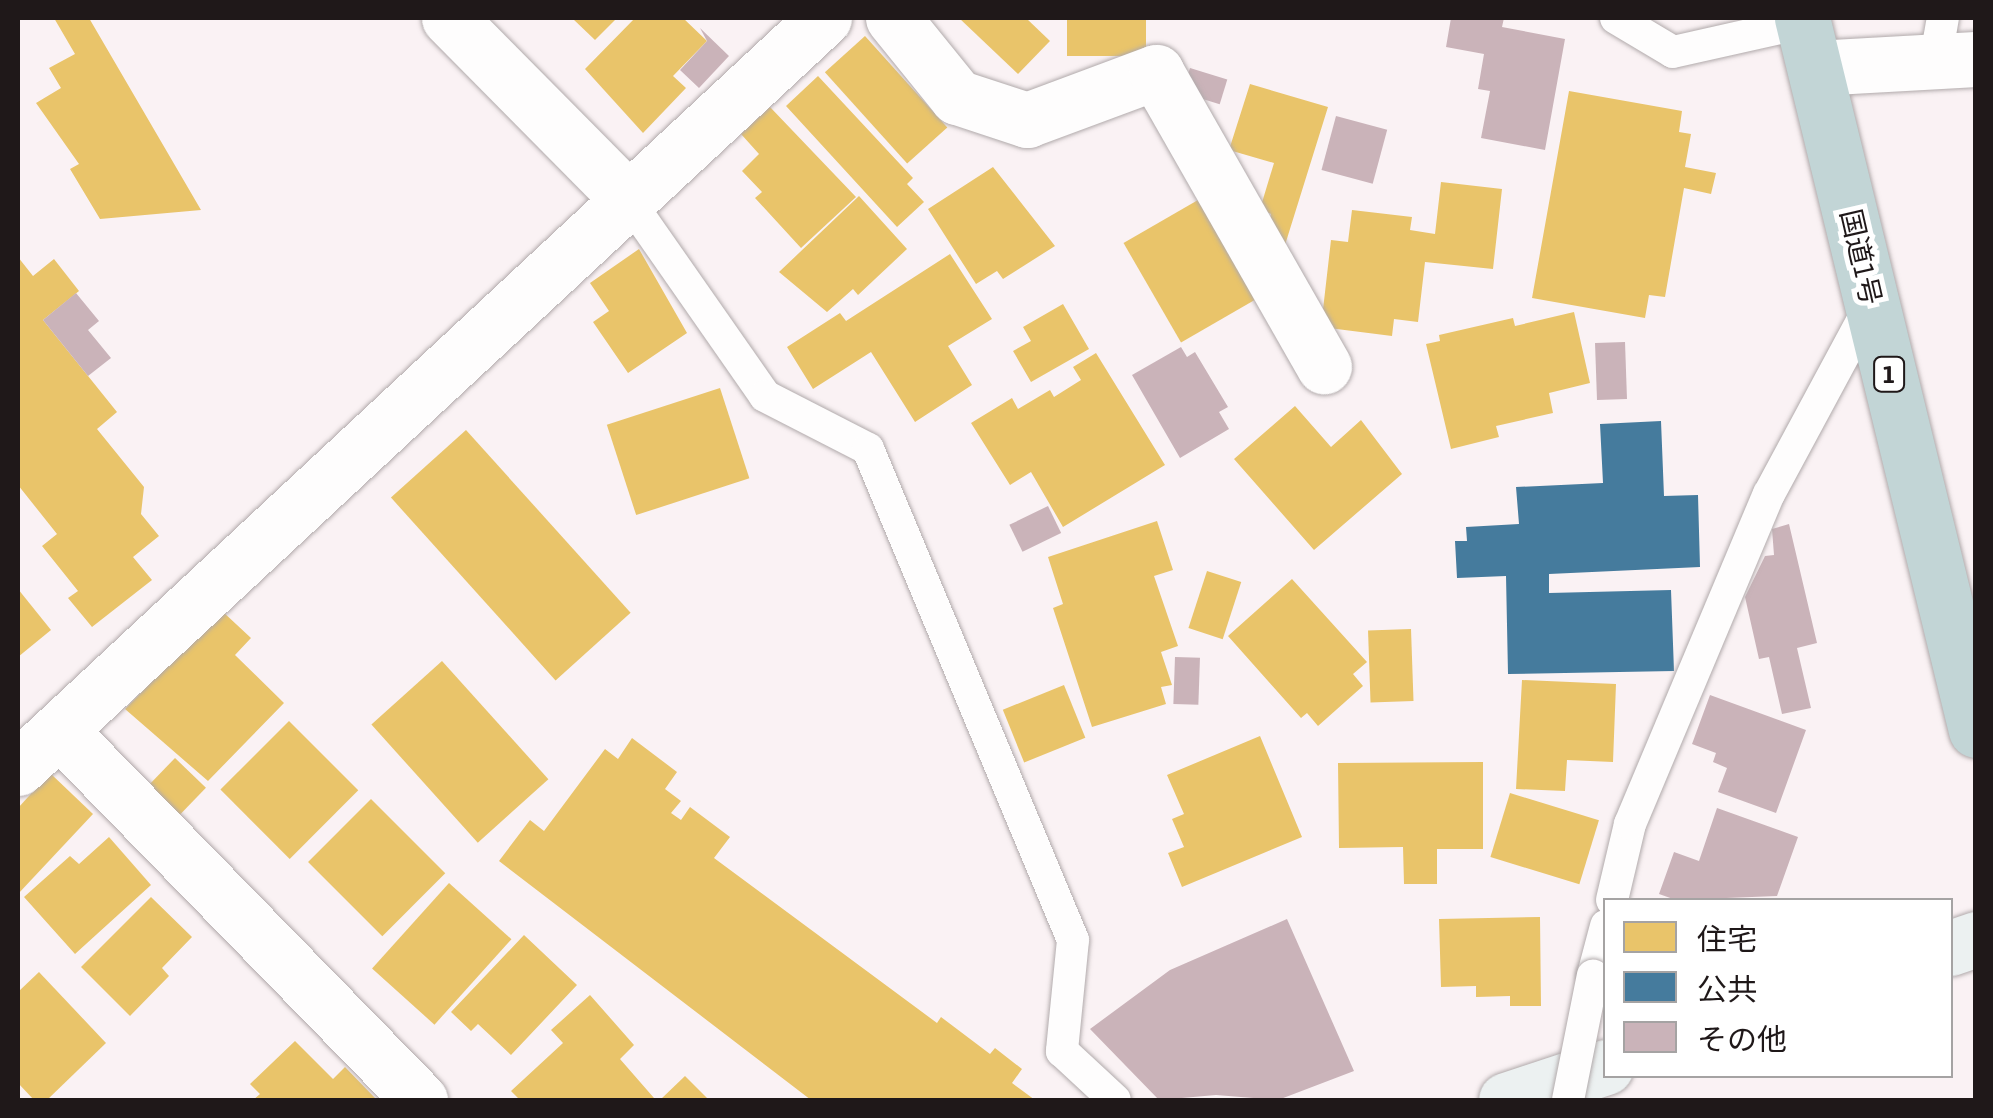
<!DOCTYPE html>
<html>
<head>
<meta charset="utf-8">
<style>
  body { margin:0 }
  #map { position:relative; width:1993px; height:1118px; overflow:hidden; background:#faf2f4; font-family:"Asap Condensed","Noto Sans JP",sans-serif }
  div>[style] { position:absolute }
  .homes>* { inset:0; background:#e9c46a; transform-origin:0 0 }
  .public>* { inset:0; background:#457b9d }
  .building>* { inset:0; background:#cab3b9; transform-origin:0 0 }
  .roads { filter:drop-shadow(0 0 2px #b1aaab) drop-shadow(0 0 2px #b1aaab) }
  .lane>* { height:32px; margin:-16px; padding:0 16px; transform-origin:16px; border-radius:16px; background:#fefdfd }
  .street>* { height:55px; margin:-27.5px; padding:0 27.5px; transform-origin:27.5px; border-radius:27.5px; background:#fefdfd }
  .secondary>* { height:55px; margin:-27.5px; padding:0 27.5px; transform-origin:27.5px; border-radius:27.5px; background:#ecf1f1 }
  .highway>* { height:55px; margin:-27.5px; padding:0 27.5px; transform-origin:27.5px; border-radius:27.5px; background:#c2d5d6 }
  .bridges { filter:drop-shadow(0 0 2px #b1aaab) drop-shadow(0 0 2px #b1aaab) }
  .lane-bridge>* { height:32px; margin:-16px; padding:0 16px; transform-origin:16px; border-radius:16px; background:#fefdfd }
  span { translate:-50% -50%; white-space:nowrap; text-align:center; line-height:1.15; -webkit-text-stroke:10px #fff; paint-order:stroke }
  .shield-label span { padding:2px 8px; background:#fff; border:2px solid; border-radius:8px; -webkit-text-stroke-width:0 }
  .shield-label { font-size:25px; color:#1f1819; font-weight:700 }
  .street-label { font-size:28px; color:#1f1819 }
  .frame { position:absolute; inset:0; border:20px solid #1f1819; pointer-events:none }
  .legend { position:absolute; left:1603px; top:898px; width:350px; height:180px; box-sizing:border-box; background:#fff; border:2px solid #a5a3a3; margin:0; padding:12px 18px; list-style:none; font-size:30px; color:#1f1819 }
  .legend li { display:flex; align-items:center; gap:20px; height:50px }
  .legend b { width:50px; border:2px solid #a5a3a3 }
</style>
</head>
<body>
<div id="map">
  <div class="homes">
    <div style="clip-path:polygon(54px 18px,89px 18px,201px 210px,100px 219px,70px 169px,79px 164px,36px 103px,61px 88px,49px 68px,75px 54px)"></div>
    <div style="clip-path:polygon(572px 18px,617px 18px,595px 40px)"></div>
    <div style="clip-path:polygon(635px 18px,683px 18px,707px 41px,673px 76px,686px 88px,643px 133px,585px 69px)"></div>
    <div style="clip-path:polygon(959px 18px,1026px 18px,1050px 41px,1018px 74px)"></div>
    <div style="left:1067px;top:18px;width:79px;height:38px"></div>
    <div style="left:865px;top:36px;width:123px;height:54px;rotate:48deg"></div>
    <div style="clip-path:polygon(818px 76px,913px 178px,907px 184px,924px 202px,897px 227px,786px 106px)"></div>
    <div style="clip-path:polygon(1250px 84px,1328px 107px,1285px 245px,1266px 238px,1271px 214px,1260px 209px,1274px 163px,1229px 150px)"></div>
    <div style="clip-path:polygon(1569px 91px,1682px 111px,1679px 132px,1691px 134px,1685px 167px,1716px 173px,1711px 194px,1684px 188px,1665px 297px,1649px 295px,1645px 318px,1532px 298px)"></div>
    <div style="clip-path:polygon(770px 107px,856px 197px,801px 248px,755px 198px,762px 192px,742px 171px,759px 154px,741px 134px)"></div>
    <div style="clip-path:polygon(993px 167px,1055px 246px,1003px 279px,997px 271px,976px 284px,928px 209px)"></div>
    <div style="clip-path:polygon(1441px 182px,1502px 189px,1493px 269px,1425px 262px,1418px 322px,1394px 319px,1392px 336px,1321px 327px,1331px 240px,1348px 242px,1352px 210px,1412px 217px,1410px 230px,1435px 234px)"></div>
    <div style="clip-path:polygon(859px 196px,907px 249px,858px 295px,853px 289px,827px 312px,779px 272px)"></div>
    <div style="left:1198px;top:200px;width:115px;height:86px;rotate:60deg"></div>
    <div style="clip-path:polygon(639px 249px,687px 333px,628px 373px,593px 322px,609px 311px,590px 283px)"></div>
    <div style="clip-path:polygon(950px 254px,992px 319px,948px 346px,972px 385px,915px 422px,871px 352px,813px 389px,787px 347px,840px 313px,846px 321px)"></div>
    <div style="clip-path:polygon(18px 257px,33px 276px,54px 259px,79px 291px,43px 320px,117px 412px,97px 429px,144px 487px,141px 514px,159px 536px,133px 557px,152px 580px,92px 627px,68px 598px,78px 591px,42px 546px,57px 534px,18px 485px)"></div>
    <div style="clip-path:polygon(1063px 304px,1089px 349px,1031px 382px,1013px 351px,1031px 341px,1023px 327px)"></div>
    <div style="clip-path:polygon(1574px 312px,1590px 383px,1549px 393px,1553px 413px,1496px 426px,1499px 437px,1451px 449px,1426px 344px,1440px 341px,1439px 335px,1513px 318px,1515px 326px)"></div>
    <div style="clip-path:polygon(1096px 353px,1165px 465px,1063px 527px,1031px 472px,1010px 485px,971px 423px,1012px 398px,1018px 409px,1050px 390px,1054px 397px,1081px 380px,1073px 367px)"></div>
    <div style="left:720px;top:388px;width:95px;height:119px;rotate:72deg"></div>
    <div style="clip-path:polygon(1295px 406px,1331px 447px,1361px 420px,1402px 474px,1314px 550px,1234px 459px)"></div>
    <div style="left:466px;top:430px;width:246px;height:101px;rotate:48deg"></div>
    <div style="clip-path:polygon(1157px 521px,1173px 570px,1154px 576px,1178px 646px,1161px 652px,1172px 685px,1161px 687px,1166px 704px,1092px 727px,1053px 608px,1063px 604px,1048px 557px)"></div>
    <div style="left:1207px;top:571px;width:36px;height:60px;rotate:18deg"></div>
    <div style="clip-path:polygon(1292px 579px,1367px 662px,1353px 674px,1363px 686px,1318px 726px,1307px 713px,1301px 718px,1228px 636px)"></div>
    <div style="clip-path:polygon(18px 589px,51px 630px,18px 657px)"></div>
    <div style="clip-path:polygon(222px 611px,251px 638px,235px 655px,284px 703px,208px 781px,125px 709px)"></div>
    <div style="left:1411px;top:629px;width:72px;height:43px;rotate:88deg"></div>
    <div style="left:442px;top:661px;width:159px;height:95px;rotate:48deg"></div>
    <div style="clip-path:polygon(1522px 680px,1616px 684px,1613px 762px,1567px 760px,1565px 791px,1516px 789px)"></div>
    <div style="left:1064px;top:685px;width:57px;height:66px;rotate:68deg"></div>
    <div style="left:289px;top:721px;width:98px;height:97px;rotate:45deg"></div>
    <div style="clip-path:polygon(1260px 736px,1302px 837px,1182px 887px,1168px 853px,1184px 847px,1172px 819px,1184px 814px,1167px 775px)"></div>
    <div style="clip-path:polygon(632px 738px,677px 772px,665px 789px,681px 801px,671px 813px,681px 820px,690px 807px,730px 837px,714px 858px,937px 1023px,941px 1017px,990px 1054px,995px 1048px,1022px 1069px,1012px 1083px,1035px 1100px,811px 1100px,499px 861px,530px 820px,544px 831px,605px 749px,618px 759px)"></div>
    <div style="left:175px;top:758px;width:43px;height:41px;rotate:44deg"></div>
    <div style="clip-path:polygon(1483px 762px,1483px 849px,1437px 849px,1437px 884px,1404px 884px,1403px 847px,1339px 848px,1338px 763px)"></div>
    <div style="clip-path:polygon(50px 773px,93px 814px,18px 894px,18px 808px)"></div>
    <div style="left:1510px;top:793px;width:93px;height:67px;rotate:17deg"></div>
    <div style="left:371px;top:799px;width:105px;height:89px;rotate:45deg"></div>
    <div style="clip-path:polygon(109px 837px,151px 885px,75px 954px,24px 897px,70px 856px,79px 864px)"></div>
    <div style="left:449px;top:883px;width:84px;height:115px;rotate:42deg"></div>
    <div style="clip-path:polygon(151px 897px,192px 937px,162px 968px,169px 976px,130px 1016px,81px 967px)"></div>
    <div style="clip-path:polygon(1540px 917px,1541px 1006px,1510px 1006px,1510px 996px,1476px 997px,1476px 986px,1441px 987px,1439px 919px)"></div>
    <div style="clip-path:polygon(524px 935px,577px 985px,511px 1055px,478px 1024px,471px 1031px,451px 1012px)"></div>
    <div style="clip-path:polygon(39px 972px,106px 1043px,47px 1100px,34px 1100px,18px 1083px,18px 992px)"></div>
    <div style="clip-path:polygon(590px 995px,634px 1045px,620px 1059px,654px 1098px,520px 1100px,511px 1091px,563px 1043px,551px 1030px)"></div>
    <div style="clip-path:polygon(295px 1041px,333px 1079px,345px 1067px,377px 1100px,253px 1100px,260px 1094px,250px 1084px)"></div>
    <div style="clip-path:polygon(685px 1076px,709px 1100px,660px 1100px)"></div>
  </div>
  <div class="public">
    <div style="clip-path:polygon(1661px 421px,1664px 496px,1698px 495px,1700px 567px,1549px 574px,1549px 593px,1671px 590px,1674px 671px,1508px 674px,1506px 576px,1457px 578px,1455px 541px,1467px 541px,1466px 527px,1519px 524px,1516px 487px,1603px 483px,1600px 424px)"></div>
  </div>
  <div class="building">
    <div style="clip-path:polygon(1451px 18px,1504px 18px,1502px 27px,1565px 39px,1545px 150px,1481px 138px,1490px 91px,1478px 89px,1484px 54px,1446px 47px)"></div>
    <div style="clip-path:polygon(700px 28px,729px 56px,699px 88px,680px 70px,707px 41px)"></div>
    <div style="left:1190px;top:68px;width:39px;height:26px;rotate:17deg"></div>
    <div style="left:1336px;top:116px;width:53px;height:56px;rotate:15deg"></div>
    <div style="clip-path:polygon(76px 293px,99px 321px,88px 330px,111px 358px,88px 376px,43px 320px)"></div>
    <div style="left:1625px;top:342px;width:57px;height:30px;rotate:88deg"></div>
    <div style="clip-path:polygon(1181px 347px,1187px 357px,1195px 352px,1228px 407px,1219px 412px,1229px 429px,1180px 458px,1132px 375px)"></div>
    <div style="left:1048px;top:506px;width:30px;height:43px;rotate:64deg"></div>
    <div style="clip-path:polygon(1789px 524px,1817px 643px,1797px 648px,1811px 708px,1782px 714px,1769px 657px,1759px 659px,1745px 597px,1765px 556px,1774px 555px,1772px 529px)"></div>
    <div style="left:1175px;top:657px;width:25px;height:47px;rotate:2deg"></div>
    <div style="clip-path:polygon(1710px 695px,1806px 730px,1776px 813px,1718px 792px,1727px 768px,1713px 762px,1716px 753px,1692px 744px)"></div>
    <div style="clip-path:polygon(1717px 808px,1798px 837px,1777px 896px,1676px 900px,1659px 894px,1674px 852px,1699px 861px)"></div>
    <div style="clip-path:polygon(1287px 919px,1354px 1071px,1278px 1100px,1216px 1095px,1159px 1100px,1090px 1029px,1170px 970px)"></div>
  </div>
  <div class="roads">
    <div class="lane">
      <div style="left:1616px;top:18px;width:66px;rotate:30.8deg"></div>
      <div style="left:1673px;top:52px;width:133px;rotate:-12.6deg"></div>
      <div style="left:1936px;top:57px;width:40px;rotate:-80deg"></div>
      <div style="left:627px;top:198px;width:241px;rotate:55.1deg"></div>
      <div style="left:765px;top:396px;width:116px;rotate:27.2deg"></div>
      <div style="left:868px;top:449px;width:532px;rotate:67.34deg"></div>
      <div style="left:1073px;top:940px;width:112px;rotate:95.7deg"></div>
      <div style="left:1062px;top:1051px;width:72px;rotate:42.8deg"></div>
      <div style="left:1612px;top:900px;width:78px;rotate:-76.7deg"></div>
      <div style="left:1630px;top:824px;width:358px;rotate:-67.2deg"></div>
      <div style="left:1769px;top:494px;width:217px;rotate:-61.7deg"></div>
      <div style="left:1593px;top:975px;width:51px;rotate:-75.1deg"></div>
    </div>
    <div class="street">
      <div style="left:449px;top:18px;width:253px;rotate:45.3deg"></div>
      <div style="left:893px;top:18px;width:102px;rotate:51deg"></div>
      <div style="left:957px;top:97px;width:74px;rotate:18.2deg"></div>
      <div style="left:1027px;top:120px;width:138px;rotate:-20.4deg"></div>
      <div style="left:1156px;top:72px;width:339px;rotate:60.3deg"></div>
      <div style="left:1815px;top:68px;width:161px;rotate:-3.2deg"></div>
      <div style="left:59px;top:730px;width:517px;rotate:45.71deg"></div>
      <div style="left:18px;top:768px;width:1101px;rotate:-42.94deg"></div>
    </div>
    <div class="secondary">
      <div style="left:1950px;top:948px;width:28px;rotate:-19deg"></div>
      <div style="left:1506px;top:1100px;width:105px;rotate:-18.3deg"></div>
    </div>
    <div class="highway">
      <div style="left:1802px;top:18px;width:733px;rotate:76.27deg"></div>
    </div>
  </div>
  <div class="bridges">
    <div class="lane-bridge">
      <div style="left:1568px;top:1100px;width:127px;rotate:-78.7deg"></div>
    </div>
  </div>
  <div class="shield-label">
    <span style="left:1889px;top:374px">1</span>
  </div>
  <div class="street-label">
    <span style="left:1861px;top:257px;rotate:77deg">国道1号</span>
  </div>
  <div class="frame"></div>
  <ul class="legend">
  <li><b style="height:28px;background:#e9c46a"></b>住宅</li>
  <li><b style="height:28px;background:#457b9d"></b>公共</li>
  <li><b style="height:28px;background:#cab3b9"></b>その他</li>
  </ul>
</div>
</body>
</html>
